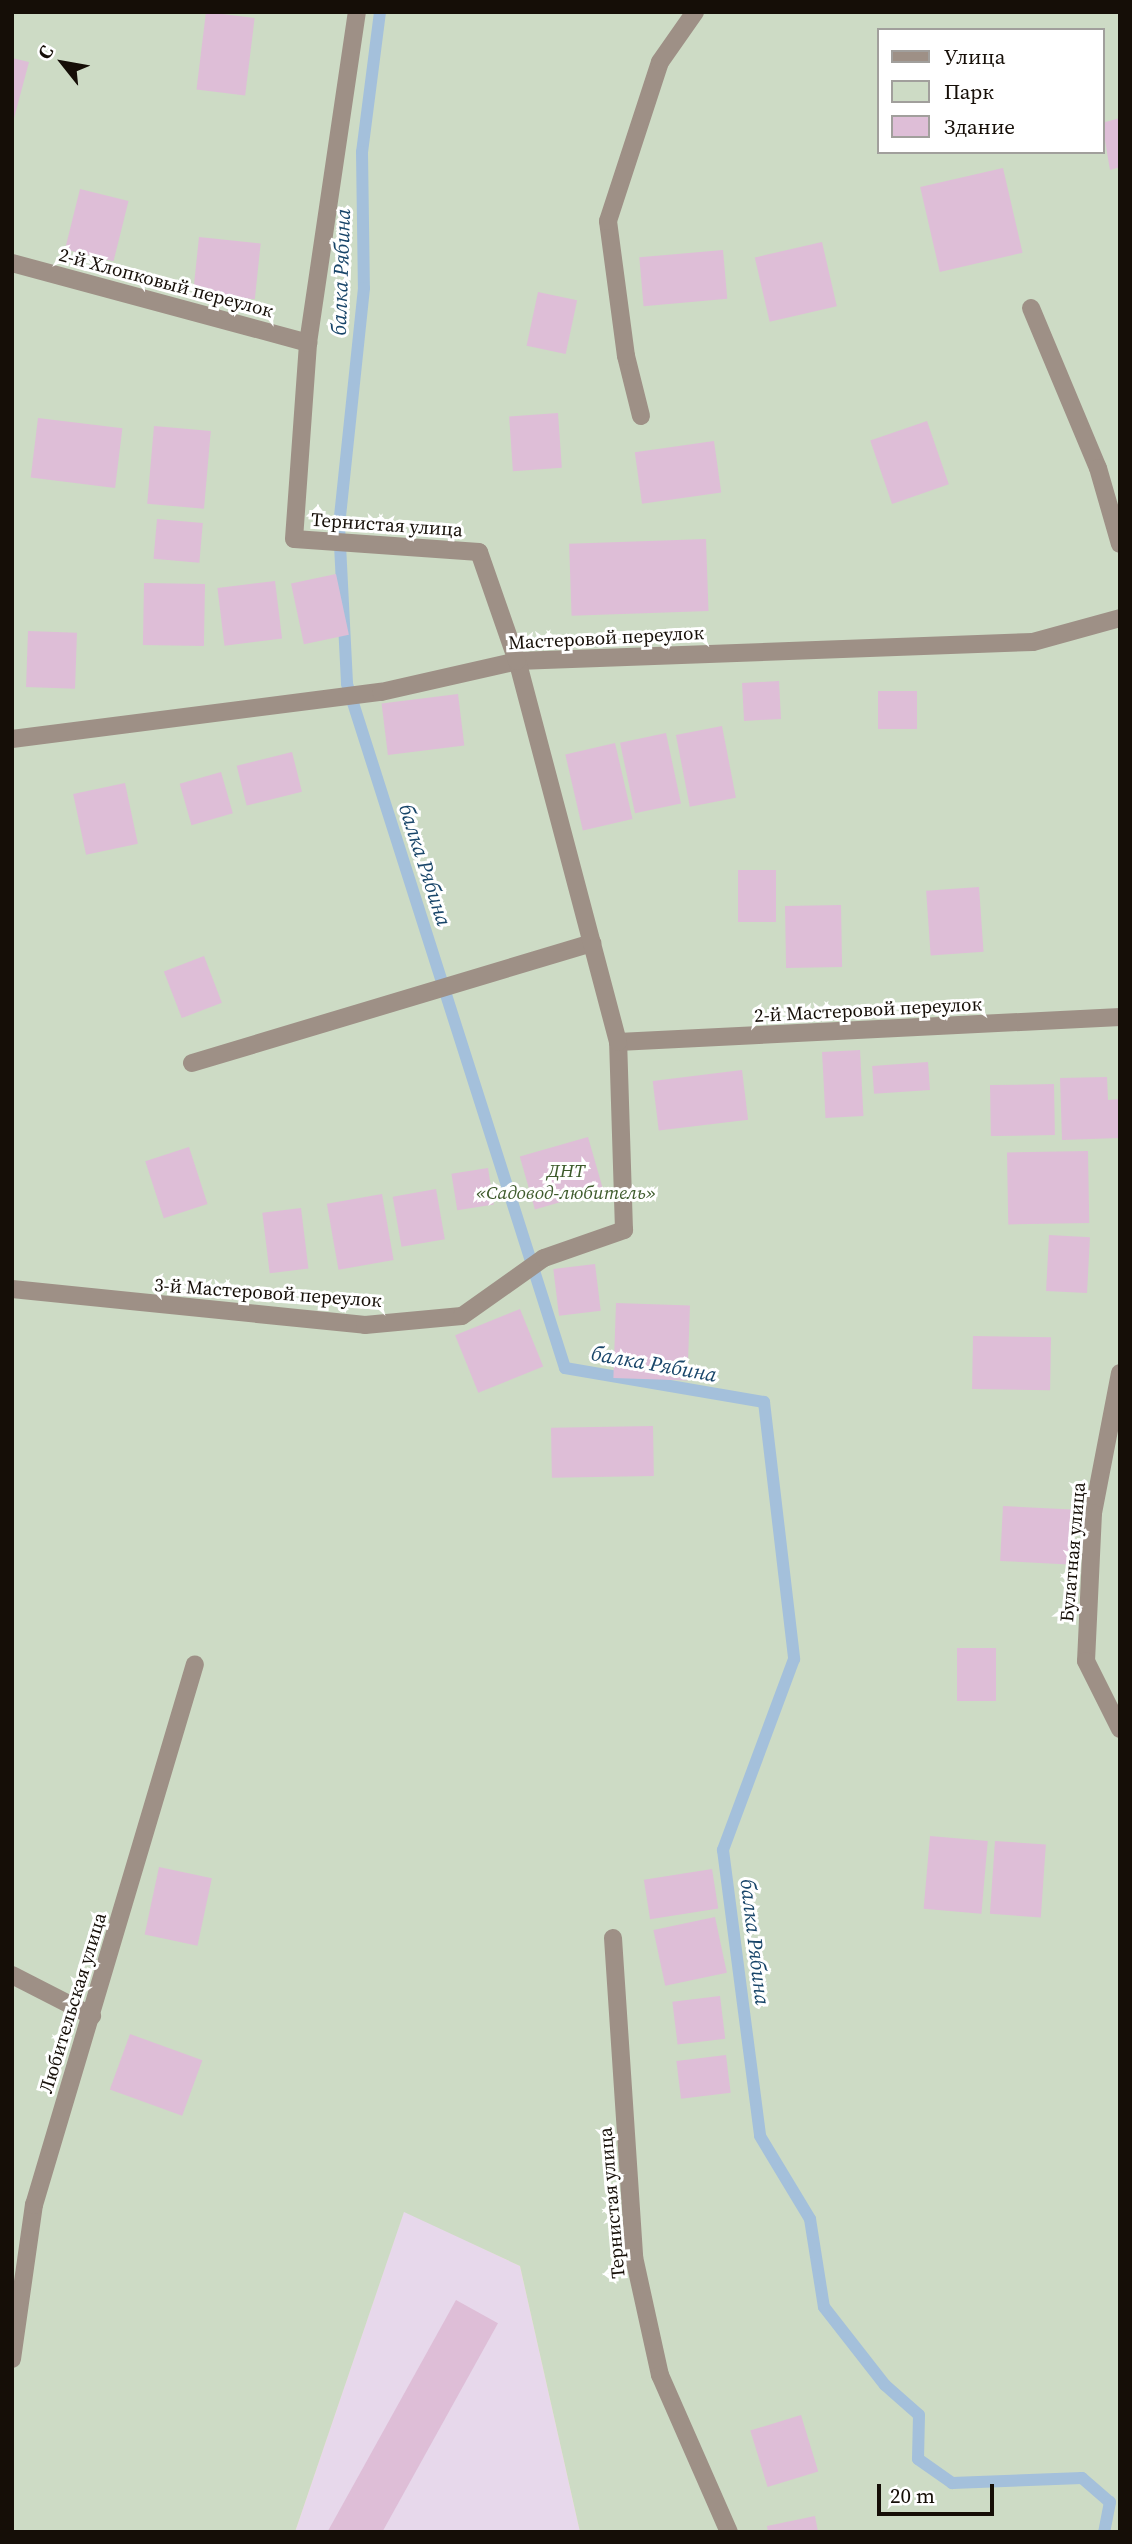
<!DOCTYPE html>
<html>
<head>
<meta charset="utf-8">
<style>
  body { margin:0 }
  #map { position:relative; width:1132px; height:2544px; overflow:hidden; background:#f9e4d0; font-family:"Source Serif 4",serif }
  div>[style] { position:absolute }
  .industrial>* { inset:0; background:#e7d8eb }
  .green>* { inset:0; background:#cddbc5 }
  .stream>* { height:12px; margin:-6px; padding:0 6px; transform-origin:6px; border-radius:6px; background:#a4c0db }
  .building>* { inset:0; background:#debed7; transform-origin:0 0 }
  .minor>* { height:18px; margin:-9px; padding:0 9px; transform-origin:9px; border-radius:9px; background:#9e9086 }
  span { translate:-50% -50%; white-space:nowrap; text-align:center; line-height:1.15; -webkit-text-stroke:6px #fff; paint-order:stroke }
  .street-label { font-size:19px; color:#150e07 }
  .park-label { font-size:19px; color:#3e5b2c; font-style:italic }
  .water-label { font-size:21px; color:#184569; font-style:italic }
  .frame { position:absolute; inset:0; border:14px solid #150e07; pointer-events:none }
  .legend { position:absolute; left:877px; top:28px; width:228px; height:126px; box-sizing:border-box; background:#fff; border:2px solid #a19f9c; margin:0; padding:9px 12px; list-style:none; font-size:21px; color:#150e07 }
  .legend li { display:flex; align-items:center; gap:14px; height:35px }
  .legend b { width:35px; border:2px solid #a19f9c }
  .north { position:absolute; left:28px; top:28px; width:70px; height:70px; -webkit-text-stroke:5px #fff; paint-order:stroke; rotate:301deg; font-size:19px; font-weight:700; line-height:28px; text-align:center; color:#150e07 }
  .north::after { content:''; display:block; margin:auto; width:24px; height:32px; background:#150e07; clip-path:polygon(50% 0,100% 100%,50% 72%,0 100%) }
  .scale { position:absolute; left:877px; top:2484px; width:117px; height:32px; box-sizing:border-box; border:4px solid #150e07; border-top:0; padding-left:9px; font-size:21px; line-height:24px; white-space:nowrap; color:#150e07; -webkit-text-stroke:5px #fff; paint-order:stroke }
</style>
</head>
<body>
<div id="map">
  <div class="industrial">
    <div style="clip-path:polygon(404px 2211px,520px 2266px,580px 2532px,295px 2532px)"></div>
  </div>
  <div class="green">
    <div style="clip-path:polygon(evenodd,12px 12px,1120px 12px,1120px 2532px,580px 2532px,520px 2266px,404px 2212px,295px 2532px,12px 2532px,12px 12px,878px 30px,1102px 30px,1102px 152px,878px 152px,878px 30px)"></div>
  </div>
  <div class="stream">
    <div style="left:380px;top:12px;width:141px;rotate:97.3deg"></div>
    <div style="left:362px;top:152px;width:136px;rotate:89.2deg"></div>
    <div style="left:364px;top:288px;width:238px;rotate:96deg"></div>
    <div style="left:339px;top:525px;width:159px;rotate:87.1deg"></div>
    <div style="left:347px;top:684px;width:718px;rotate:72.32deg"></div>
    <div style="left:565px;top:1368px;width:202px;rotate:9.7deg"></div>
    <div style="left:764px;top:1402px;width:259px;rotate:83.3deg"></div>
    <div style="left:794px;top:1659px;width:204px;rotate:110.4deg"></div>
    <div style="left:723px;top:1850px;width:288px;rotate:82.6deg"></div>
    <div style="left:760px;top:2136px;width:97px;rotate:58.9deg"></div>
    <div style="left:810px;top:2219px;width:89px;rotate:81deg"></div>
    <div style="left:824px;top:2307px;width:99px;rotate:52deg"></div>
    <div style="left:885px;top:2385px;width:45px;rotate:41.4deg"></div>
    <div style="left:919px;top:2415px;width:44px;rotate:91.3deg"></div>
    <div style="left:918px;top:2459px;width:42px;rotate:35.2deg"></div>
    <div style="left:952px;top:2483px;width:130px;rotate:-2.2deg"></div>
    <div style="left:1082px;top:2478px;width:37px;rotate:41deg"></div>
    <div style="left:1110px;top:2502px;width:31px;rotate:101deg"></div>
  </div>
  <div class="building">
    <div style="left:206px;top:12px;width:49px;height:78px;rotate:7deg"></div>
    <div style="clip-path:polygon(12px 58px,29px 62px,13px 122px,12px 122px)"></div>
    <div style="clip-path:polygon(1120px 118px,1120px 167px,1110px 170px,1102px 123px)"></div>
    <div style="left:1003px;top:168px;width:87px;height:85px;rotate:77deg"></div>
    <div style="left:80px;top:189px;width:50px;height:62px;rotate:14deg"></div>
    <div style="left:199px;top:237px;width:62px;height:56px;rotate:6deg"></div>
    <div style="left:822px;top:242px;width:66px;height:69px;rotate:77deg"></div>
    <div style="left:723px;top:250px;width:49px;height:84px;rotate:85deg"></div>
    <div style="left:538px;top:292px;width:40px;height:55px;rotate:12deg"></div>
    <div style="left:558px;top:413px;width:55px;height:49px;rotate:86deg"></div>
    <div style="left:38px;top:418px;width:85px;height:60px;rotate:7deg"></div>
    <div style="left:927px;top:421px;width:67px;height:60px;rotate:71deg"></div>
    <div style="left:154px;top:426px;width:57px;height:78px;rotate:5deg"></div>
    <div style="left:714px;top:441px;width:52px;height:80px;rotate:82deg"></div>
    <div style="left:157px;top:519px;width:46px;height:40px;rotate:5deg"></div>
    <div style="left:706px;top:539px;width:72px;height:137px;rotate:88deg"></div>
    <div style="left:336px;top:574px;width:62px;height:46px;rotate:78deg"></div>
    <div style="left:275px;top:581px;width:58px;height:58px;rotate:83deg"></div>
    <div style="left:144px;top:583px;width:61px;height:62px;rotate:1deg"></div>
    <div style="left:28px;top:631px;width:49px;height:56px;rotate:2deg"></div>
    <div style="left:779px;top:681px;width:38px;height:37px;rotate:87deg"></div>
    <div style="left:878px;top:691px;width:39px;height:38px"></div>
    <div style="left:458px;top:694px;width:52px;height:77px;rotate:83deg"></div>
    <div style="left:722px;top:726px;width:73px;height:47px;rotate:79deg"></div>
    <div style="left:666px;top:733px;width:72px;height:47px;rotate:78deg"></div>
    <div style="left:615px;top:743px;width:78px;height:51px;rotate:77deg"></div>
    <div style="left:292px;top:752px;width:41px;height:57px;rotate:76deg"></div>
    <div style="left:221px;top:772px;width:43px;height:43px;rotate:74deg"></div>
    <div style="left:125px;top:783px;width:62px;height:53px;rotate:78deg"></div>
    <div style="left:738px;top:870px;width:38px;height:52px"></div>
    <div style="left:979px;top:887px;width:65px;height:53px;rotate:86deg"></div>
    <div style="left:841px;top:905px;width:62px;height:56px;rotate:89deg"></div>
    <div style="left:204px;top:956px;width:50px;height:43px;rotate:69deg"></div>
    <div style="left:860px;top:1050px;width:66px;height:38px;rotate:87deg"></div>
    <div style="left:928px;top:1062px;width:28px;height:56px;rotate:86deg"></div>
    <div style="left:742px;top:1070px;width:50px;height:90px;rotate:83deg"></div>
    <div style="clip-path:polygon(1107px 1077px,1108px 1100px,1120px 1099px,1120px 1138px,1062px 1140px,1060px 1078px)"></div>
    <div style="left:1054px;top:1084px;width:51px;height:64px;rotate:89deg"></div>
    <div style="left:588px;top:1137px;width:55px;height:71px;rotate:74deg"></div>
    <div style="left:189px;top:1147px;width:60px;height:46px;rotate:72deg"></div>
    <div style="left:1088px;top:1151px;width:72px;height:81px;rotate:89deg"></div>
    <div style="left:488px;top:1168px;width:37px;height:37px;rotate:81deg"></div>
    <div style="left:436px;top:1189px;width:51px;height:44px;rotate:80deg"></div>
    <div style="left:382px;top:1194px;width:67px;height:56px;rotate:80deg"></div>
    <div style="left:301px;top:1208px;width:61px;height:39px;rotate:83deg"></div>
    <div style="left:1049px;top:1235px;width:41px;height:56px;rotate:3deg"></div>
    <div style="left:595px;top:1264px;width:47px;height:42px;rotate:83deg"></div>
    <div style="left:616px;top:1303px;width:74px;height:75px;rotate:2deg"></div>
    <div style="left:520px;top:1309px;width:62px;height:70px;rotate:68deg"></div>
    <div style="left:973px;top:1336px;width:78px;height:53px;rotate:1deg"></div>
    <div style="left:653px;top:1426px;width:50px;height:102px;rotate:89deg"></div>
    <div style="left:1003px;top:1506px;width:69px;height:55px;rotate:3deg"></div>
    <div style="left:957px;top:1648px;width:39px;height:53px"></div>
    <div style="left:930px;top:1836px;width:58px;height:73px;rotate:5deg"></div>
    <div style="left:995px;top:1841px;width:51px;height:73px;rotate:4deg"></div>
    <div style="left:159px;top:1867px;width:54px;height:69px;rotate:12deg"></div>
    <div style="left:712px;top:1869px;width:40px;height:69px;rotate:81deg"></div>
    <div style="left:715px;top:1917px;width:57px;height:63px;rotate:78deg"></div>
    <div style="left:720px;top:1996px;width:43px;height:48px;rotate:83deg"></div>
    <div style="left:130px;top:2034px;width:77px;height:59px;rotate:20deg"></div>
    <div style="left:726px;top:2055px;width:38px;height:50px;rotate:83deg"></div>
    <div style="left:456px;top:2300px;width:48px;height:265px;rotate:29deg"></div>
    <div style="left:801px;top:2415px;width:59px;height:53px;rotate:73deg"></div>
    <div style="clip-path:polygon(815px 2516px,818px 2532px,768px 2532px,767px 2526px)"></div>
  </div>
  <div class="minor">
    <div style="left:12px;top:263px;width:307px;rotate:15.1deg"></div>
    <div style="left:1031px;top:308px;width:173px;rotate:67.3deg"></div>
    <div style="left:1098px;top:468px;width:79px;rotate:73.9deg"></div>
    <div style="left:641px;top:416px;width:62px;rotate:-104deg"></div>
    <div style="left:626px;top:356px;width:136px;rotate:-97.6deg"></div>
    <div style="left:608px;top:221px;width:167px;rotate:-71.9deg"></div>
    <div style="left:660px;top:62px;width:61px;rotate:-55deg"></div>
    <div style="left:12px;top:739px;width:372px;rotate:-7.3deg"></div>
    <div style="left:381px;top:692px;width:139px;rotate:-12.8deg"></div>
    <div style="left:517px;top:661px;width:516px;rotate:-2.11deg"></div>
    <div style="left:1033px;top:642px;width:90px;rotate:-15.4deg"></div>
    <div style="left:618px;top:1042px;width:503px;rotate:-2.85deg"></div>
    <div style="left:192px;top:1063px;width:418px;rotate:-16.7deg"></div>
    <div style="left:12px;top:1289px;width:355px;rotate:5.8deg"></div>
    <div style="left:365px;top:1325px;width:97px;rotate:-5.3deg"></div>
    <div style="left:462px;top:1316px;width:100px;rotate:-35.3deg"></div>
    <div style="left:544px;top:1258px;width:85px;rotate:-19.3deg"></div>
    <div style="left:624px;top:1230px;width:188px;rotate:-91.8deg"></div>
    <div style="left:618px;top:1042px;width:394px;rotate:-104.8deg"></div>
    <div style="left:517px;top:661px;width:115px;rotate:-109.2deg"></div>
    <div style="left:479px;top:552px;width:185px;rotate:-176deg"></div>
    <div style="left:294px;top:539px;width:196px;rotate:-85.9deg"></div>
    <div style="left:308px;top:343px;width:335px;rotate:-81.6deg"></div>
    <div style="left:1120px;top:1373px;width:143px;rotate:100.9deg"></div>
    <div style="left:1093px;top:1513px;width:148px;rotate:92.7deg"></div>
    <div style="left:1086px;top:1661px;width:76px;rotate:63.4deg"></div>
    <div style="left:613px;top:1938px;width:320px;rotate:86.2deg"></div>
    <div style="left:634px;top:2257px;width:121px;rotate:77.6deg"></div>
    <div style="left:660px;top:2375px;width:171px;rotate:66.3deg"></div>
    <div style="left:12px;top:1975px;width:90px;rotate:27.1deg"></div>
    <div style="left:12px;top:2359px;width:156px;rotate:-81.9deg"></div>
    <div style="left:34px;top:2205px;width:564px;rotate:-73.43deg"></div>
  </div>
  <div class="street-label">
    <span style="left:166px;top:283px;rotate:15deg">2-й Хлопковый переулок</span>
    <span style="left:387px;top:525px;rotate:4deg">Тернистая улица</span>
    <span style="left:606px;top:638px;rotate:-3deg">Мастеровой переулок</span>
    <span style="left:868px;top:1010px;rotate:-3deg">2-й Мастеровой переулок</span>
    <span style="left:268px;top:1293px;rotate:4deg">3-й Мастеровой переулок</span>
    <span style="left:1073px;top:1552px;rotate:-85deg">Булатная улица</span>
    <span style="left:73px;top:2003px;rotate:-73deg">Любительская улица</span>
    <span style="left:612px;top:2203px;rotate:-95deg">Тернистая улица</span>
  </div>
  <div class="park-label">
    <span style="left:566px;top:1182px">ДНТ<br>«Садовод-любитель»</span>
  </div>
  <div class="water-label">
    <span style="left:341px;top:272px;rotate:-88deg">балка Рябина</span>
    <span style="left:425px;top:865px;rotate:72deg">балка Рябина</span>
    <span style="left:654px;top:1364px;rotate:10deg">балка Рябина</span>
    <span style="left:755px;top:1942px;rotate:83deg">балка Рябина</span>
  </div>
  <div class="frame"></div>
  <ul class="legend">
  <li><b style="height:9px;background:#9e9086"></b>Улица</li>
  <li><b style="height:19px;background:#cddbc5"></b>Парк</li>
  <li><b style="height:19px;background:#debed7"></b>Здание</li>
  </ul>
  <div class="north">С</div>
  <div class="scale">20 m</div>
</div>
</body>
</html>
